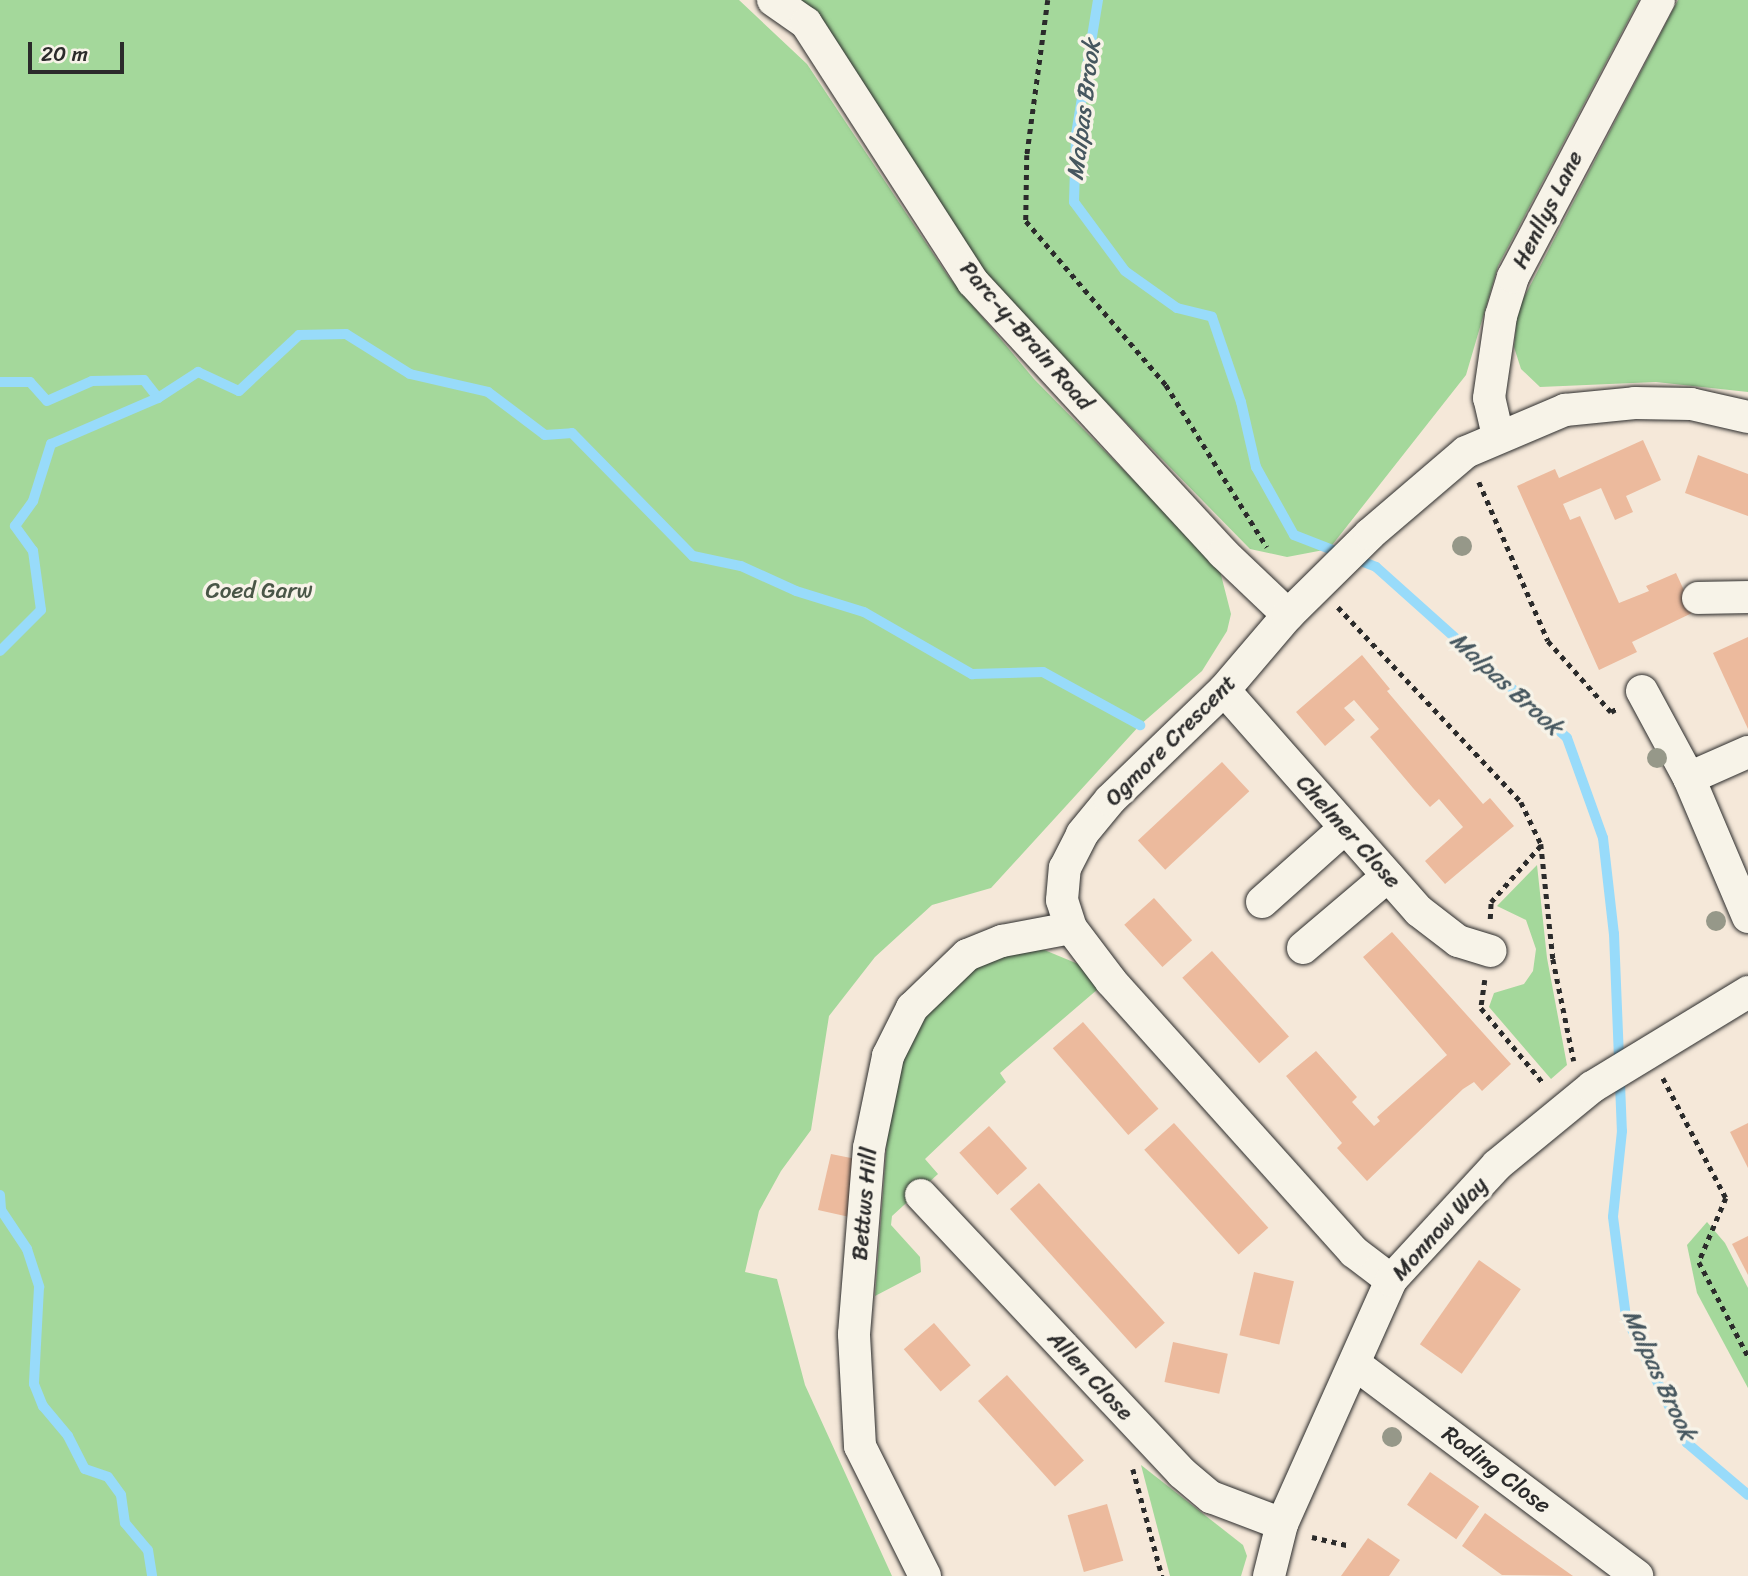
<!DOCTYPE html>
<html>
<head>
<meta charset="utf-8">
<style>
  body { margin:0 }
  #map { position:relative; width:1748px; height:1576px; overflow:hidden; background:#f5e8d9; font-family:Sriracha,sans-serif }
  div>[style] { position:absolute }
  .green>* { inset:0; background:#a4d89b }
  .stream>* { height:10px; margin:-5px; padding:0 5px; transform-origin:5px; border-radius:5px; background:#98dbfa }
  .building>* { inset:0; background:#ecba9d; transform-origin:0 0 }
  .path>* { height:4.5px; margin-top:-2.25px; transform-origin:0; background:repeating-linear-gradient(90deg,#2b2b2b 0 5px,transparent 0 10px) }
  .roads { filter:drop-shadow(0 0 2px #2b2b2b) drop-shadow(0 0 2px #2b2b2b) }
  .minor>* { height:32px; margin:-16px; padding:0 16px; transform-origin:16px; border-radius:16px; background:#f7f3e8 }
  .trees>* { width:20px; height:20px; margin:-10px; border-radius:50%; background:#969889 }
  span { translate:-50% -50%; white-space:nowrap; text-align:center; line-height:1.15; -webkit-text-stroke:7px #f7f3e8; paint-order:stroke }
  .street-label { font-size:23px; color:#2b2b2b }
  .park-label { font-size:23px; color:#495647 }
  .water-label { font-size:24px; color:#46575f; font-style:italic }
  .scale { position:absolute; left:28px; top:42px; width:96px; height:32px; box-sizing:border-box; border:4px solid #2b2b2b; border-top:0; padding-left:9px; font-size:21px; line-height:24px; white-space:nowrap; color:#2b2b2b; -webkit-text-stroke:5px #f7f3e8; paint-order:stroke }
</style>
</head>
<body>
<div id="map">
  <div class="green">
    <div style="clip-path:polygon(0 0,739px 0,807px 64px,948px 276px,1034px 379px,1219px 567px,1231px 614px,1227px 631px,1202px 671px,1140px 725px,991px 888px,932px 905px,875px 957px,829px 1016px,811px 1130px,781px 1171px,759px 1211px,745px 1272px,777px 1279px,805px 1385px,892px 1576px,0 1576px)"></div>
    <div style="clip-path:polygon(795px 0,1639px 0,1498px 266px,1466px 375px,1329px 549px,1287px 557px,1250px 549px,1109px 405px,1016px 318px)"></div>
    <div style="clip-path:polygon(1678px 0,1748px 0,1748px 392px,1656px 382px,1540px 387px,1521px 369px,1514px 347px,1518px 309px)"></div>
    <div style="clip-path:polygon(1537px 865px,1547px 958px,1567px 1065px,1551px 1079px,1489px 1007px,1494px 993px,1524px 984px,1533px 971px,1536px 949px,1526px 920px,1497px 906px)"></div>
    <div style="clip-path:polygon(1042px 949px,1083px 966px,1098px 989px,1000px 1073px,1006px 1082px,925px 1159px,938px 1174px,892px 1216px,891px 1225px,920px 1257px,921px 1272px,875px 1296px,887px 1140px,902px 1063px,929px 1006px,956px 979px,995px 955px)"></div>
    <div style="clip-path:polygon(1707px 1222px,1725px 1243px,1748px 1288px,1748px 1388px,1697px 1293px,1687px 1245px)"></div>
    <div style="clip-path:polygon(1141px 1465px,1243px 1545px,1247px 1556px,1241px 1576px,1170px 1576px)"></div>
  </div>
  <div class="stream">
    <div style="left:1098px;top:0;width:136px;rotate:99.3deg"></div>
    <div style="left:1076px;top:134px;width:68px;rotate:91.7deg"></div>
    <div style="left:1074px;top:202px;width:86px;rotate:53.5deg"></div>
    <div style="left:1125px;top:271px;width:64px;rotate:35.4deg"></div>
    <div style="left:1177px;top:308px;width:36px;rotate:14deg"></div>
    <div style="left:1212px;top:317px;width:90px;rotate:71.2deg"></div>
    <div style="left:1241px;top:402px;width:67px;rotate:77deg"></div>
    <div style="left:1256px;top:467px;width:78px;rotate:60.8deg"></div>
    <div style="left:1294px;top:535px;width:88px;rotate:21.3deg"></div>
    <div style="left:1376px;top:567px;width:256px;rotate:41.8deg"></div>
    <div style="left:1567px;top:738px;width:106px;rotate:70.2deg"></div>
    <div style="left:1603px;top:838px;width:97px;rotate:83.5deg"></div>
    <div style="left:1614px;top:934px;width:197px;rotate:87.7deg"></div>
    <div style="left:1622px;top:1131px;width:86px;rotate:96deg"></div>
    <div style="left:1613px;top:1217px;width:101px;rotate:82.6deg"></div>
    <div style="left:1626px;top:1317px;width:140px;rotate:64.2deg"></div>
    <div style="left:1687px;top:1443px;width:80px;rotate:40.4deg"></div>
    <div style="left:0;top:382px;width:30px"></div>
    <div style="left:30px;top:382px;width:25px;rotate:48deg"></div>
    <div style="left:47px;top:401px;width:49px;rotate:-24deg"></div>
    <div style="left:92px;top:381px;width:52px;rotate:-1.1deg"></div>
    <div style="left:144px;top:380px;width:23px;rotate:52deg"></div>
    <div style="left:158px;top:398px;width:48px;rotate:-33deg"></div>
    <div style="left:198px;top:372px;width:45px;rotate:24.9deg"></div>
    <div style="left:239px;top:391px;width:82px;rotate:-43deg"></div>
    <div style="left:299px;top:335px;width:47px;rotate:-1.2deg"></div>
    <div style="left:346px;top:334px;width:75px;rotate:32deg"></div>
    <div style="left:410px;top:374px;width:80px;rotate:13deg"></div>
    <div style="left:488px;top:392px;width:71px;rotate:37deg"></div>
    <div style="left:545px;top:435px;width:27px;rotate:-4deg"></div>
    <div style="left:572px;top:433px;width:173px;rotate:45.5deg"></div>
    <div style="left:693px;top:556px;width:49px;rotate:11.8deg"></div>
    <div style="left:741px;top:566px;width:60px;rotate:24.4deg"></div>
    <div style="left:796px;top:591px;width:71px;rotate:17.2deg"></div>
    <div style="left:864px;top:612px;width:125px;rotate:29.9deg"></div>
    <div style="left:972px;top:674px;width:71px;rotate:-1.6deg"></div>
    <div style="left:1043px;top:672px;width:111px;rotate:28.7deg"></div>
    <div style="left:0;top:651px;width:58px;rotate:-45deg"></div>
    <div style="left:41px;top:610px;width:60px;rotate:-97.7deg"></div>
    <div style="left:33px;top:551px;width:31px;rotate:-126deg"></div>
    <div style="left:15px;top:526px;width:31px;rotate:-54deg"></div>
    <div style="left:33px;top:501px;width:60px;rotate:-72.5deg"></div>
    <div style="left:51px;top:444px;width:116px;rotate:-23.3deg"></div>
    <div style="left:0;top:1195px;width:15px;rotate:86deg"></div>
    <div style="left:1px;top:1210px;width:47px;rotate:56.3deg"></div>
    <div style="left:27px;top:1249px;width:40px;rotate:72deg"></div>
    <div style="left:39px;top:1287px;width:97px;rotate:93deg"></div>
    <div style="left:34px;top:1384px;width:24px;rotate:68deg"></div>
    <div style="left:43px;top:1406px;width:39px;rotate:50deg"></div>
    <div style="left:68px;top:1436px;width:37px;rotate:63deg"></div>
    <div style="left:85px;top:1469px;width:24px;rotate:19deg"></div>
    <div style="left:108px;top:1477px;width:22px;rotate:54deg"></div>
    <div style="left:121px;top:1495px;width:28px;rotate:82deg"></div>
    <div style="left:125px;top:1523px;width:35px;rotate:50deg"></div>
    <div style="left:148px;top:1550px;width:26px;rotate:81deg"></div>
  </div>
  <div class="building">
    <div style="clip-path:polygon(1643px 440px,1661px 480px,1626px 496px,1633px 512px,1615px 520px,1601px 488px,1563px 504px,1570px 520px,1580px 516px,1619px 603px,1649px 591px,1646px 586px,1676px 573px,1694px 612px,1632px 642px,1637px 652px,1599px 670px,1517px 486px,1555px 469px,1559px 478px)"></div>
    <div style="clip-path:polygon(1698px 455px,1748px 474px,1748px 516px,1685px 493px)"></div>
    <div style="clip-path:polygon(1748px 637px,1748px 729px,1713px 653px)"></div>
    <div style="clip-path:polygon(1362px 655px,1390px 689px,1387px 691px,1483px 804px,1490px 798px,1514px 826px,1445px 884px,1425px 861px,1463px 827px,1439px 799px,1430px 807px,1413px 788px,1370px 737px,1379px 729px,1354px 700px,1344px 708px,1355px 720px,1325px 746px,1296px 712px)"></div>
    <div style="left:1222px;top:762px;width:40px;height:115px;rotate:47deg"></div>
    <div style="left:1154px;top:898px;width:57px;height:40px;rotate:48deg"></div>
    <div style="clip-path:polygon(1392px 932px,1511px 1064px,1482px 1091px,1474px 1082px,1463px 1089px,1367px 1181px,1337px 1148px,1342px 1143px,1286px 1076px,1316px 1051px,1357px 1097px,1352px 1102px,1374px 1126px,1380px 1121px,1377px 1117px,1447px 1055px,1363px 957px)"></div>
    <div style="left:1212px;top:951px;width:115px;height:40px;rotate:48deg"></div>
    <div style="left:1083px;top:1022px;width:115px;height:40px;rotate:49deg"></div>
    <div style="left:1174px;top:1123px;width:141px;height:40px;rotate:48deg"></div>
    <div style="clip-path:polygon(1748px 1123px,1748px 1168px,1730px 1132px)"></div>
    <div style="left:989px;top:1126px;width:57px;height:40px;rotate:48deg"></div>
    <div style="clip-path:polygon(831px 1154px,856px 1159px,854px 1218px,818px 1210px)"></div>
    <div style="left:1039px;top:1183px;width:188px;height:39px;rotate:48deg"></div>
    <div style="clip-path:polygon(1748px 1236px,1748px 1275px,1732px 1244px)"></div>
    <div style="left:1479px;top:1260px;width:51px;height:103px;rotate:35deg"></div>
    <div style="left:1254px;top:1272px;width:41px;height:65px;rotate:13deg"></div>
    <div style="left:934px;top:1323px;width:56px;height:40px;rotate:49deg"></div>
    <div style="left:1173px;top:1342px;width:56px;height:41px;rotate:12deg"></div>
    <div style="left:1007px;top:1375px;width:115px;height:39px;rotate:48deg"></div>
    <div style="left:1430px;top:1472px;width:60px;height:40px;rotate:35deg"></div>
    <div style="left:1107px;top:1504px;width:59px;height:41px;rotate:74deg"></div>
    <div style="clip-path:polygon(1485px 1513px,1525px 1542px,1573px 1576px,1502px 1575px,1462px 1546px)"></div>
    <div style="clip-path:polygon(1368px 1538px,1400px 1560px,1389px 1576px,1341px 1576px)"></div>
  </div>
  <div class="path">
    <div style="left:1048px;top:0;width:156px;rotate:97.7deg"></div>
    <div style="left:1027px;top:155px;width:66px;rotate:90.9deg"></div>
    <div style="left:1026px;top:221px;width:216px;rotate:49.5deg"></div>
    <div style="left:1166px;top:385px;width:191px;rotate:58.1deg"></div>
    <div style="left:1479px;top:482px;width:173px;rotate:66.5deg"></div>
    <div style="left:1548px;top:641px;width:95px;rotate:48.4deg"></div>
    <div style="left:1611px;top:712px;width:6px;rotate:-31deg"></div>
    <div style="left:1338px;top:607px;width:267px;rotate:46.8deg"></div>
    <div style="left:1521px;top:802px;width:47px;rotate:64.5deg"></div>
    <div style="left:1541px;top:844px;width:116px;rotate:84deg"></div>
    <div style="left:1553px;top:959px;width:104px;rotate:78.4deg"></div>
    <div style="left:1490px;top:919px;width:17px;rotate:-87deg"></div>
    <div style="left:1491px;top:902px;width:76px;rotate:-48.7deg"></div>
    <div style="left:1485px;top:980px;width:28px;rotate:98deg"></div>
    <div style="left:1481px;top:1008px;width:99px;rotate:50.3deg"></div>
    <div style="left:1663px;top:1078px;width:136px;rotate:62.3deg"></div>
    <div style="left:1726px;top:1198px;width:69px;rotate:112.9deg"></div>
    <div style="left:1699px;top:1262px;width:106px;rotate:62.5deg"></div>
    <div style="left:1133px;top:1469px;width:111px;rotate:74.8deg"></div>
    <div style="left:1312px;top:1537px;width:39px;rotate:13deg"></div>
  </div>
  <div class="roads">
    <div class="minor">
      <div style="left:773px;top:0;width:40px;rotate:34.9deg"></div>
      <div style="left:806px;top:23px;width:308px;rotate:57.2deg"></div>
      <div style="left:973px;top:282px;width:369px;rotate:47.3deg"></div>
      <div style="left:1223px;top:553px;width:90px;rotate:43.6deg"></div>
      <div style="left:1498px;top:436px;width:39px;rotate:-103deg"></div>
      <div style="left:1489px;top:398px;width:83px;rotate:-81.7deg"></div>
      <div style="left:1501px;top:316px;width:41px;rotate:-72.9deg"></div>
      <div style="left:1513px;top:277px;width:313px;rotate:-62.2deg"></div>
      <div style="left:1698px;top:598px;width:50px;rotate:-1.1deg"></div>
      <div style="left:1224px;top:690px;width:295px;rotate:48.6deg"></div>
      <div style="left:1419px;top:911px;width:49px;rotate:37.6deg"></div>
      <div style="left:1458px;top:941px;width:34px;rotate:17deg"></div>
      <div style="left:1642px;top:691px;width:99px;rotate:61.6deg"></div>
      <div style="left:1689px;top:778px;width:151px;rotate:67deg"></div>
      <div style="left:1689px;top:778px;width:64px;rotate:-23.8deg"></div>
      <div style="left:1262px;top:902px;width:111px;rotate:-41.7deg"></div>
      <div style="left:1303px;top:948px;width:111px;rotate:-40.3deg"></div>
      <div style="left:921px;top:1195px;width:381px;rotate:46.8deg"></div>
      <div style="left:1182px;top:1473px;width:38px;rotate:40deg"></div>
      <div style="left:1211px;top:1497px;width:76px;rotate:20.8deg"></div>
      <div style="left:1391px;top:1280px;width:46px;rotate:-142.9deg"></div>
      <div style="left:1354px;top:1252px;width:364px;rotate:-131.9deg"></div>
      <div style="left:1111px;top:981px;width:66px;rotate:-127deg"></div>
      <div style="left:1071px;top:928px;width:29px;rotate:-108deg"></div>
      <div style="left:1062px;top:900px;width:32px;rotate:-85deg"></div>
      <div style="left:1065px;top:868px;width:38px;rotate:-63deg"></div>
      <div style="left:1082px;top:834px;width:44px;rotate:-50.5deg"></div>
      <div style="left:1110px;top:800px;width:158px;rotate:-44deg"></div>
      <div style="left:1224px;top:690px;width:99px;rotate:-49.5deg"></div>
      <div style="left:1288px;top:615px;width:115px;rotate:-44.6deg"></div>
      <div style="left:1370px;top:534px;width:126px;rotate:-40.5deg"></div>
      <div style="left:1466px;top:452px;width:108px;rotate:-23deg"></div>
      <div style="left:1565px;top:410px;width:70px;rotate:-5.7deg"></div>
      <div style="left:1635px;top:403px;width:56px;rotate:1deg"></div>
      <div style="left:1691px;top:404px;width:58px;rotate:12.8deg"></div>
      <div style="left:1355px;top:1364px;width:353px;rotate:36.9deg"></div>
      <div style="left:925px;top:1576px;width:145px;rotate:-116.6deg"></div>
      <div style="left:860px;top:1446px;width:112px;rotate:-93.1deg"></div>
      <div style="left:854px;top:1334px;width:187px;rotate:-85.4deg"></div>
      <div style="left:869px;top:1148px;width:94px;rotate:-78.3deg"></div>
      <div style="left:888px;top:1056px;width:54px;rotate:-63.4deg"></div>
      <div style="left:912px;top:1008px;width:76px;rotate:-43.9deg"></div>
      <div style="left:967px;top:955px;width:38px;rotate:-22deg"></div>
      <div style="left:1002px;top:941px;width:70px;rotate:-10.7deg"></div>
      <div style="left:1269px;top:1576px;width:54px;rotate:-76deg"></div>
      <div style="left:1282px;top:1524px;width:267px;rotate:-65.9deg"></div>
      <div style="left:1391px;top:1280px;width:156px;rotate:-47.3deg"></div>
      <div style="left:1497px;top:1165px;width:123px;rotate:-39.4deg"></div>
      <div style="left:1592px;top:1087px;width:183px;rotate:-31.3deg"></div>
    </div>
  </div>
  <div class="trees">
    <div style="left:1462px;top:546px"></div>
    <div style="left:1657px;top:758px"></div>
    <div style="left:1716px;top:921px"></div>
    <div style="left:1392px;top:1437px"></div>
  </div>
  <div class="street-label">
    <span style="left:1548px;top:210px;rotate:-63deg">Henllys Lane</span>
    <span style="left:1026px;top:336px;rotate:49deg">Parc-y-Brain Road</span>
    <span style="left:1171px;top:741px;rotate:-45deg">Ogmore Crescent</span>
    <span style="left:1348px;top:832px;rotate:48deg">Chelmer Close</span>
    <span style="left:865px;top:1204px;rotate:-85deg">Bettws Hill</span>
    <span style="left:1440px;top:1229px;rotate:-48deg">Monnow Way</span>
    <span style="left:1090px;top:1376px;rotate:47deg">Allen Close</span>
    <span style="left:1496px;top:1470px;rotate:37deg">Roding Close</span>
  </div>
  <div class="park-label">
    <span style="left:259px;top:591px">Coed Garw</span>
  </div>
  <div class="water-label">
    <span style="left:1084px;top:110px;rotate:-83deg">Malpas Brook</span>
    <span style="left:1506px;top:684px;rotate:42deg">Malpas Brook</span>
    <span style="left:1659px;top:1375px;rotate:65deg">Malpas Brook</span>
  </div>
  <div class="scale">20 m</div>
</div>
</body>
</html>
